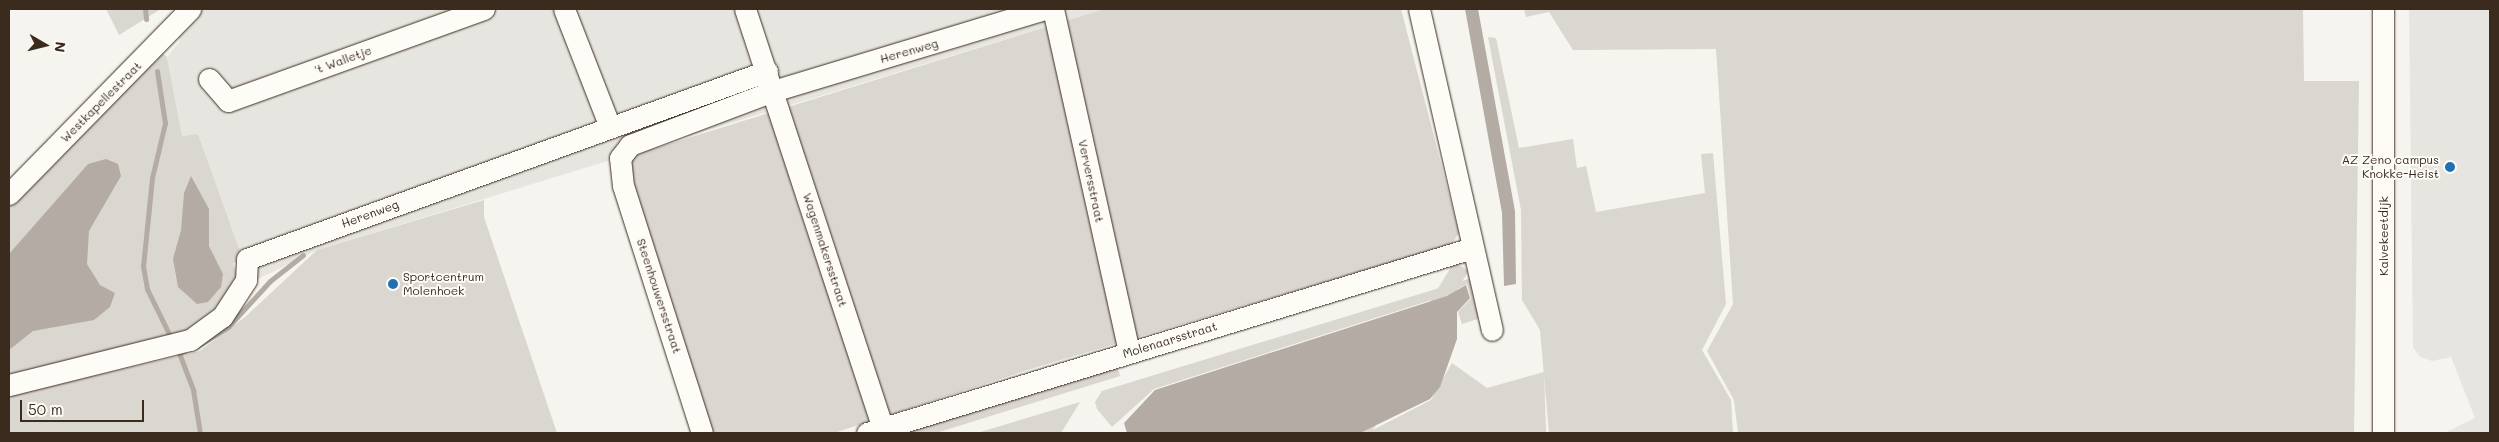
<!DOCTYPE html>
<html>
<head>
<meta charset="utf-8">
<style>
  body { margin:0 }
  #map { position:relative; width:2499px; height:442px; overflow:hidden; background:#f5f4ee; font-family:Mali,sans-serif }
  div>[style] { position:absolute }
  .built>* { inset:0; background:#e7e5df }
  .green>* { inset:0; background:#dad6d0; transform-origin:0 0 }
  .water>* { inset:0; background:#b4aca4 }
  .stream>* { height:5px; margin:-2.5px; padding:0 2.5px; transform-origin:2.5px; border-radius:2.5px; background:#b4aca4 }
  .roads { filter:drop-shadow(0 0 1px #3b2a1e) drop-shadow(0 0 1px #3b2a1e) }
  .minor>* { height:21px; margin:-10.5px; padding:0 10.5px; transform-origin:10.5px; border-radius:10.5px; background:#fdfcf7 }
  .dots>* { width:14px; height:14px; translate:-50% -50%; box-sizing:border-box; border:2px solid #fdfcf7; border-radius:50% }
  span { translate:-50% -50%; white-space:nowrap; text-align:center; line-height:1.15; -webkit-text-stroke:4px #fdfcf7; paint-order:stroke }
  .street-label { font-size:12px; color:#3b2a1e }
  .poi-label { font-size:12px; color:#3b2a1e }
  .right { translate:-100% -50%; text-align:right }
  .left { translate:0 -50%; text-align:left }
  .frame { position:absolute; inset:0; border:10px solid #3b2a1e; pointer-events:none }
  .north { position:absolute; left:20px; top:20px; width:50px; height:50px; -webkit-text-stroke:4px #fdfcf7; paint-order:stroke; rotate:98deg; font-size:14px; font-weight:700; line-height:20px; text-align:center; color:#3b2a1e }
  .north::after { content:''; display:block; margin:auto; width:18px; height:22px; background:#3b2a1e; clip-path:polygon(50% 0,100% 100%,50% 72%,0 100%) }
  .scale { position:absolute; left:20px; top:400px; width:124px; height:22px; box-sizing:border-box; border:2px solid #3b2a1e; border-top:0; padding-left:6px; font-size:15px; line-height:18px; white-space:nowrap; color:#3b2a1e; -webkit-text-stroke:4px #fdfcf7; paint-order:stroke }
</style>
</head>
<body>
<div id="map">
  <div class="built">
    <div style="clip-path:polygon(203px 9px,1104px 9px,317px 250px,250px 283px,198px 134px,182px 136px,167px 57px,180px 41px,178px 34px)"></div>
    <div style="clip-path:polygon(2409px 9px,2490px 9px,2490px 433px,2444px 433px,2475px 418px,2451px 357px,2432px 361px,2420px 357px,2413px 347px)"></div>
  </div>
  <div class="green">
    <div style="clip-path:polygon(106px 9px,105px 9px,161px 9px,119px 35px)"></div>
    <div style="clip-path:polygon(1104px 9px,1401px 9px,1459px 233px,1451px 245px,1037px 367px,834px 433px,698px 433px,614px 161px)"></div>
    <div style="clip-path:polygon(1524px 9px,2303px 9px,2304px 81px,2359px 81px,2354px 433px,1738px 433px,1734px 400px,1707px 351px,1733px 304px,1716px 49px,1573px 50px,1549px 12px,1526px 17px)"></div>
    <div style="clip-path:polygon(1488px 37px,1496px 38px,1519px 148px,1573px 139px,1577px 168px,1586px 166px,1596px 212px,1705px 193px,1701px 154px,1713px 153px,1726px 304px,1702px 350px,1731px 400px,1733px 433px,1549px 433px,1540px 330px,1522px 300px,1521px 210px)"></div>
    <div style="clip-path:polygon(161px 52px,167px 57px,182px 136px,198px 134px,235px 238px,243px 260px,233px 263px,238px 279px,213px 317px,183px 333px,9px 376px,9px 203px)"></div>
    <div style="clip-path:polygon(484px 200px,484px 217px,557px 433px,9px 433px,9px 396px,200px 351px,245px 317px,317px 250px)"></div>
    <div style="left:1454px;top:262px;width:17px;height:318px;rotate:31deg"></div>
    <div style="clip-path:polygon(1472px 278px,1481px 318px,1462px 324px,1458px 312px,1471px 298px,1467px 284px,1447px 295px,1154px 389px,1112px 427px,1097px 409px,1095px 402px,1102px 391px)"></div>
    <div style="clip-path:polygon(1452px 363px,1487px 388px,1544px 372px,1546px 433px,1367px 433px,1431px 400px)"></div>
    <div style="clip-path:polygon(1117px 365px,1120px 376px,936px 433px,901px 433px)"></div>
    <div style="clip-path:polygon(1080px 402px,1061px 433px,977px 433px)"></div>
  </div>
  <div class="water">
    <div style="clip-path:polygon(1465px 9px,1478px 9px,1515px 211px,1516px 284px,1504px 286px,1502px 213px)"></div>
    <div style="clip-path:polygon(106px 159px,118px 164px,121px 176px,89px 231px,87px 264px,100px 285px,115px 293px,110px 307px,94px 320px,33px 331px,9px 350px,9px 254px,88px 164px)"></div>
    <div style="clip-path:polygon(191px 176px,209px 209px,209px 246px,223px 274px,221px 287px,208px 302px,197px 304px,178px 287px,173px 259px,181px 230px,184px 193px)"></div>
    <div style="clip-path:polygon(1466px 285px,1470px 298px,1457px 312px,1457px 339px,1440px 387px,1430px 399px,1360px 433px,1127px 433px,1124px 423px,1155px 390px,1447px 296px)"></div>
  </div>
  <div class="stream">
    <div style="left:145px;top:9px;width:10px;rotate:84deg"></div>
    <div style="left:157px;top:71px;width:53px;rotate:81.3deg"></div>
    <div style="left:165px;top:123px;width:57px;rotate:103.3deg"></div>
    <div style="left:152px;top:178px;width:88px;rotate:95.8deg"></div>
    <div style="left:143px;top:266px;width:23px;rotate:80deg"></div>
    <div style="left:147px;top:289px;width:50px;rotate:63.9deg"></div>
    <div style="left:196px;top:347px;width:38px;rotate:-32deg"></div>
    <div style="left:228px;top:327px;width:62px;rotate:-47.6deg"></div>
    <div style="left:270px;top:281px;width:42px;rotate:-38.2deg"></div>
    <div style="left:184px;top:351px;width:5px;rotate:158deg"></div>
    <div style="left:179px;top:353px;width:40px;rotate:69deg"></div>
    <div style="left:193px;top:390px;width:44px;rotate:80.8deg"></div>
  </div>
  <div class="roads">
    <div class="minor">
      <div style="left:564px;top:9px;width:127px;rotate:68.7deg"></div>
      <div style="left:745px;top:9px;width:441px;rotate:71.8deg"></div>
      <div style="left:1053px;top:9px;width:351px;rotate:77.5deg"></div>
      <div style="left:1419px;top:9px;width:329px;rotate:77.2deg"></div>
      <div style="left:209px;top:79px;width:29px;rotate:49deg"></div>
      <div style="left:228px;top:101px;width:272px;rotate:-19.8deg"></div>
      <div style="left:9px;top:194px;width:259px;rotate:-45.6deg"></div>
      <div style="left:9px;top:385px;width:187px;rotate:-14deg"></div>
      <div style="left:190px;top:340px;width:39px;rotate:-36deg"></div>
      <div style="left:222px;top:317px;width:44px;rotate:-57deg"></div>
      <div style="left:246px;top:280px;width:21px;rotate:-87deg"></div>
      <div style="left:247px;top:259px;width:553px;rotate:-19.88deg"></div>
      <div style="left:702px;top:433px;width:259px;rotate:-107.7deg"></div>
      <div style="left:623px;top:186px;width:28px;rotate:-96deg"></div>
      <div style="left:620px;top:158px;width:16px;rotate:-52deg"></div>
      <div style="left:630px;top:145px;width:153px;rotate:-20.7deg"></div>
      <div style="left:773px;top:91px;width:283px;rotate:-16.8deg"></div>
      <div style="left:867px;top:433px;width:633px;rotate:-17deg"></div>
      <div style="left:2383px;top:433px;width:424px;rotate:-90deg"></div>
    </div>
  </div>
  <div class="dots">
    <div style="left:2450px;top:167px;background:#1f6fb2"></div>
    <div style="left:393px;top:284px;background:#1f6fb2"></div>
  </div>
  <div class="street-label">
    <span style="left:909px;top:51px;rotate:-16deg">Herenweg</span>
    <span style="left:343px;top:60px;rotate:-20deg">'t Walletje</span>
    <span style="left:101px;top:102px;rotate:-45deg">Westkapellestraat</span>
    <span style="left:1091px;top:181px;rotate:78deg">Verversstraat</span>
    <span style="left:370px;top:214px;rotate:-20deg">Herenweg</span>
    <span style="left:2384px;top:236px;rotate:-90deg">Kalvekeetdijk</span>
    <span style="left:825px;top:250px;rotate:72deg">Wagenmakersstraat</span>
    <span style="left:659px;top:296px;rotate:72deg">Steenhouwersstraat</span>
    <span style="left:1170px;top:340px;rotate:-17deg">Molenaarsstraat</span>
  </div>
  <div class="poi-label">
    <span class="right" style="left:2439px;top:167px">AZ Zeno campus<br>Knokke-Heist</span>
    <span class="left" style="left:403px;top:284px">Sportcentrum<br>Molenhoek</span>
  </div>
  <div class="frame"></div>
  <div class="north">N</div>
  <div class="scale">50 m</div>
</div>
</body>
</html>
